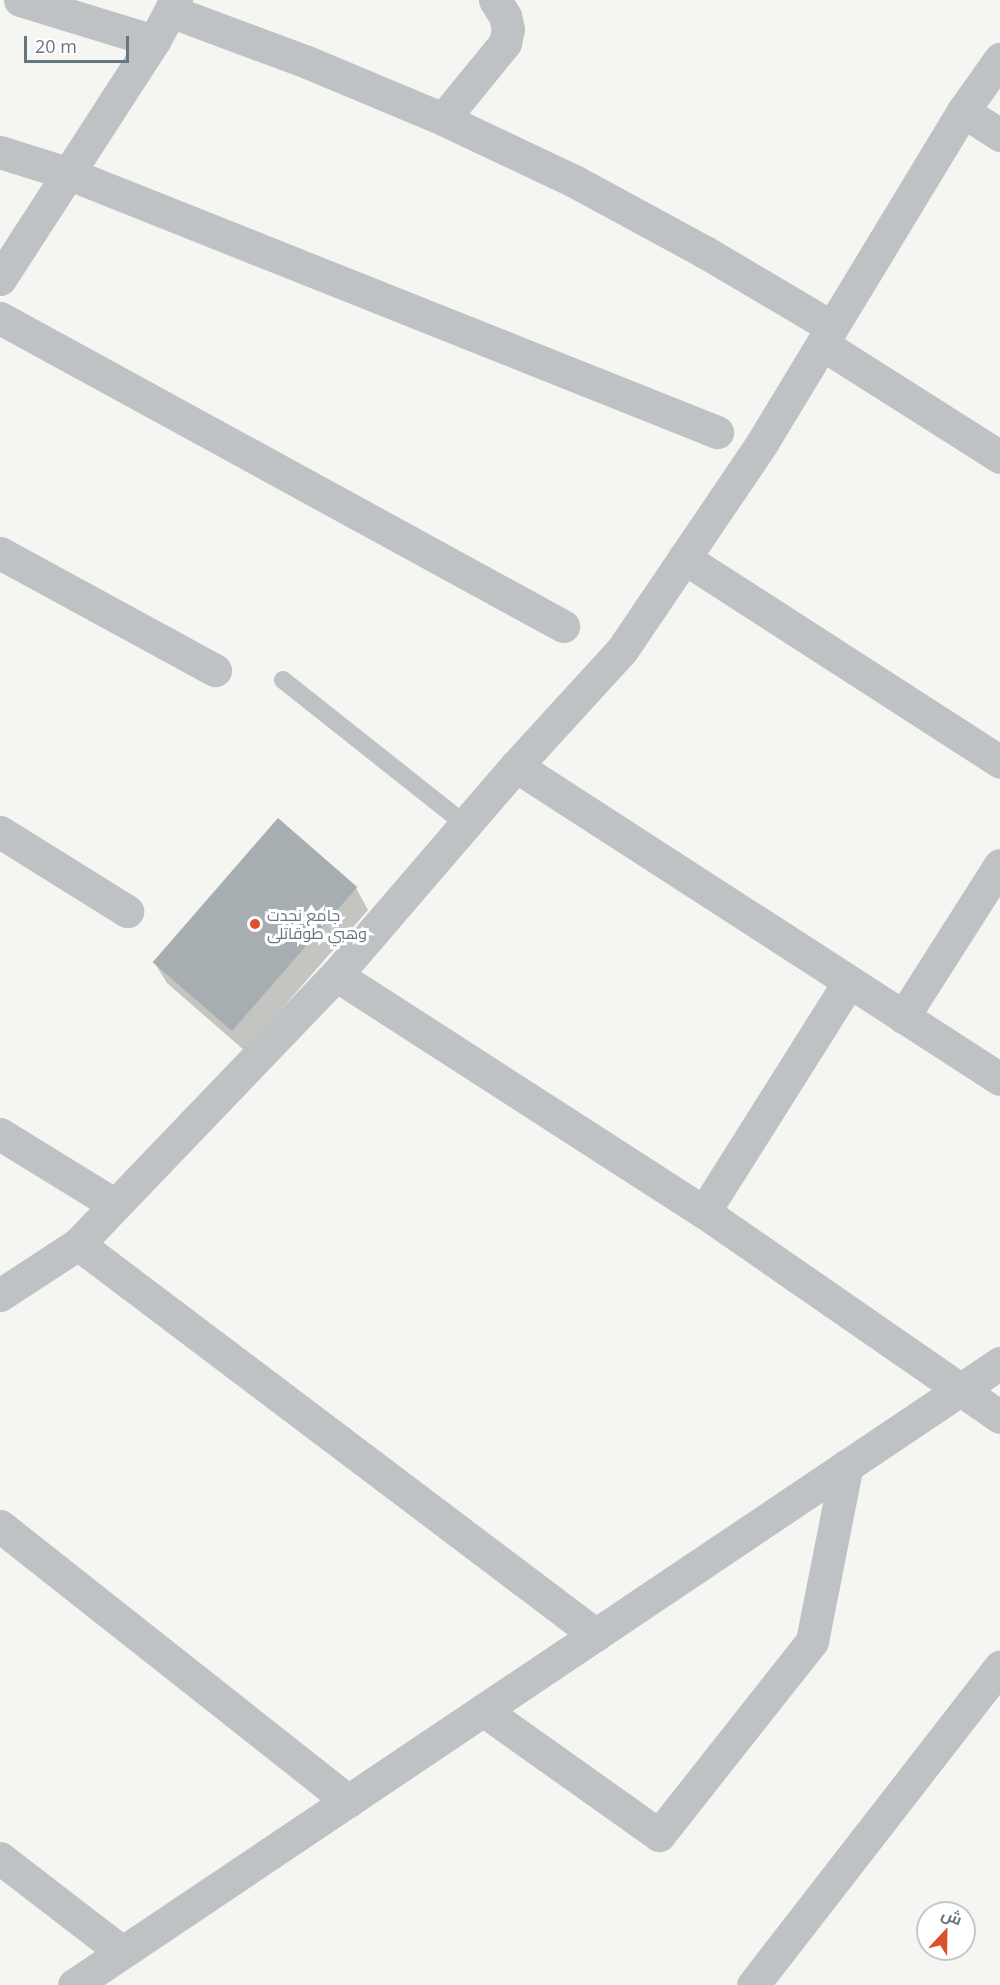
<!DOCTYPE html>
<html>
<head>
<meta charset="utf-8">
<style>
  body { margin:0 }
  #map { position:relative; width:1000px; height:1985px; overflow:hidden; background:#f5f5f2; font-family:"Open Sans",Cairo,sans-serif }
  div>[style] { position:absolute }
  .shadow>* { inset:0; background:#0003 }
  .building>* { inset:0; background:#a6aeb2; transform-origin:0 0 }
  .service>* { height:18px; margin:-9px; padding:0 9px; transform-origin:9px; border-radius:9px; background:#bec2c5 }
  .minor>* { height:33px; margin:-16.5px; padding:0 16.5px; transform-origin:16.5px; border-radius:16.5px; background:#bec2c5 }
  .dots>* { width:16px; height:16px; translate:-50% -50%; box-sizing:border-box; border:3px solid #fff; border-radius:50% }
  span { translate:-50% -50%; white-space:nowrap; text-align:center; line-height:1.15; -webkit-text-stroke:6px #fff; paint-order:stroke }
  .poi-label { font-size:16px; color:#667681 }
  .left { translate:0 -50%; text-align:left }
  .north { position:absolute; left:916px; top:1901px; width:60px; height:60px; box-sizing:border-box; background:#fff; border:2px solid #c2c8cd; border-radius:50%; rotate:22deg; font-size:16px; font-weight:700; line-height:24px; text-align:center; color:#667681 }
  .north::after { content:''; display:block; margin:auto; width:21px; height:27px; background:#da512d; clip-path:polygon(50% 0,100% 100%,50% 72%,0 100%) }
  .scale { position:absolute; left:24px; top:36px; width:105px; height:27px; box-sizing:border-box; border:3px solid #667681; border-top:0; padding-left:8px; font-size:18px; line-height:21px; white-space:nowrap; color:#667681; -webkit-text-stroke:4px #fff; paint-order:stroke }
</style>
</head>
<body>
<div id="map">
  <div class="shadow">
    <div style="clip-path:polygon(356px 888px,368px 910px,245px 1051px,167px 983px,154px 962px)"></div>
  </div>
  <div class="building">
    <div style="left:278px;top:818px;width:105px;height:191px;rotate:41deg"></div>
  </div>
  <div class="service">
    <div style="left:283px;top:680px;width:233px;rotate:38.4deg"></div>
  </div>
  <div class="minor">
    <div style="left:20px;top:0;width:140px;rotate:17deg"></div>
    <div style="left:170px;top:11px;width:146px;rotate:20.4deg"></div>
    <div style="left:307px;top:62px;width:147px;rotate:22.7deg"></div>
    <div style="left:443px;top:119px;width:147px;rotate:25.3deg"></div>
    <div style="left:576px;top:182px;width:147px;rotate:28.5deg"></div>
    <div style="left:705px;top:252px;width:147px;rotate:30.6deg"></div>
    <div style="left:963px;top:111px;width:44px;rotate:33deg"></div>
    <div style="left:443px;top:119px;width:98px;rotate:-50.8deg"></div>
    <div style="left:505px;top:43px;width:14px;rotate:-78deg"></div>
    <div style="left:508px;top:29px;width:13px;rotate:-103deg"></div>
    <div style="left:505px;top:16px;width:19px;rotate:-122deg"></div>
    <div style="left:0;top:152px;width:70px;rotate:17.4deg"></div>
    <div style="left:67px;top:173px;width:700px;rotate:21.73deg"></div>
    <div style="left:0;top:279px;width:283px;rotate:-57.1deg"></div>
    <div style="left:154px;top:41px;width:47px;rotate:-61.8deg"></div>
    <div style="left:0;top:318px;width:642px;rotate:28.68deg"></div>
    <div style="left:822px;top:344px;width:211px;rotate:32.4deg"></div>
    <div style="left:0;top:553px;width:245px;rotate:28.6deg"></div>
    <div style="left:684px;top:558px;width:376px;rotate:32.8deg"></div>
    <div style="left:516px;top:766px;width:576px;rotate:32.89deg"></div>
    <div style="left:0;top:832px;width:150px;rotate:31.9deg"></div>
    <div style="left:336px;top:975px;width:438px;rotate:32.8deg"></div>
    <div style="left:704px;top:1212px;width:360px;rotate:34.7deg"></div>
    <div style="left:903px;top:1017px;width:180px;rotate:-57.5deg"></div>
    <div style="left:0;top:1134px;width:134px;rotate:31.6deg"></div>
    <div style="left:704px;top:1212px;width:272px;rotate:-57.8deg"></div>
    <div style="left:78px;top:1244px;width:649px;rotate:37.05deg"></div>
    <div style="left:0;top:1295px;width:93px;rotate:-33.2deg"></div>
    <div style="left:78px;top:1244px;width:373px;rotate:-46.2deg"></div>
    <div style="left:336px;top:975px;width:276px;rotate:-49.3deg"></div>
    <div style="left:516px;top:766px;width:157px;rotate:-47.6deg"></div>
    <div style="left:622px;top:650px;width:250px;rotate:-55.9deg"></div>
    <div style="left:762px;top:443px;width:388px;rotate:-58.8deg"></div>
    <div style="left:963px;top:111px;width:64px;rotate:-54.6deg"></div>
    <div style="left:0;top:1526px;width:444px;rotate:38.3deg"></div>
    <div style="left:483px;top:1710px;width:216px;rotate:35.4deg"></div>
    <div style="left:659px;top:1835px;width:247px;rotate:-51.7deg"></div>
    <div style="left:812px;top:1641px;width:179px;rotate:-78.8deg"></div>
    <div style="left:0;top:1858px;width:154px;rotate:37.6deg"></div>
    <div style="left:74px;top:1985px;width:1116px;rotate:-33.89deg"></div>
    <div style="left:753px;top:1985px;width:403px;rotate:-52.2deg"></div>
  </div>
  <div class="dots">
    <div style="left:255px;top:924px;background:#da512d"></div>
  </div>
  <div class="poi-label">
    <span class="left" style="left:267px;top:924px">جامع نجدت<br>وهبي طوقاتلى</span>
  </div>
  <div class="north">ش</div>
  <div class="scale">20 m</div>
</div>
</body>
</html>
